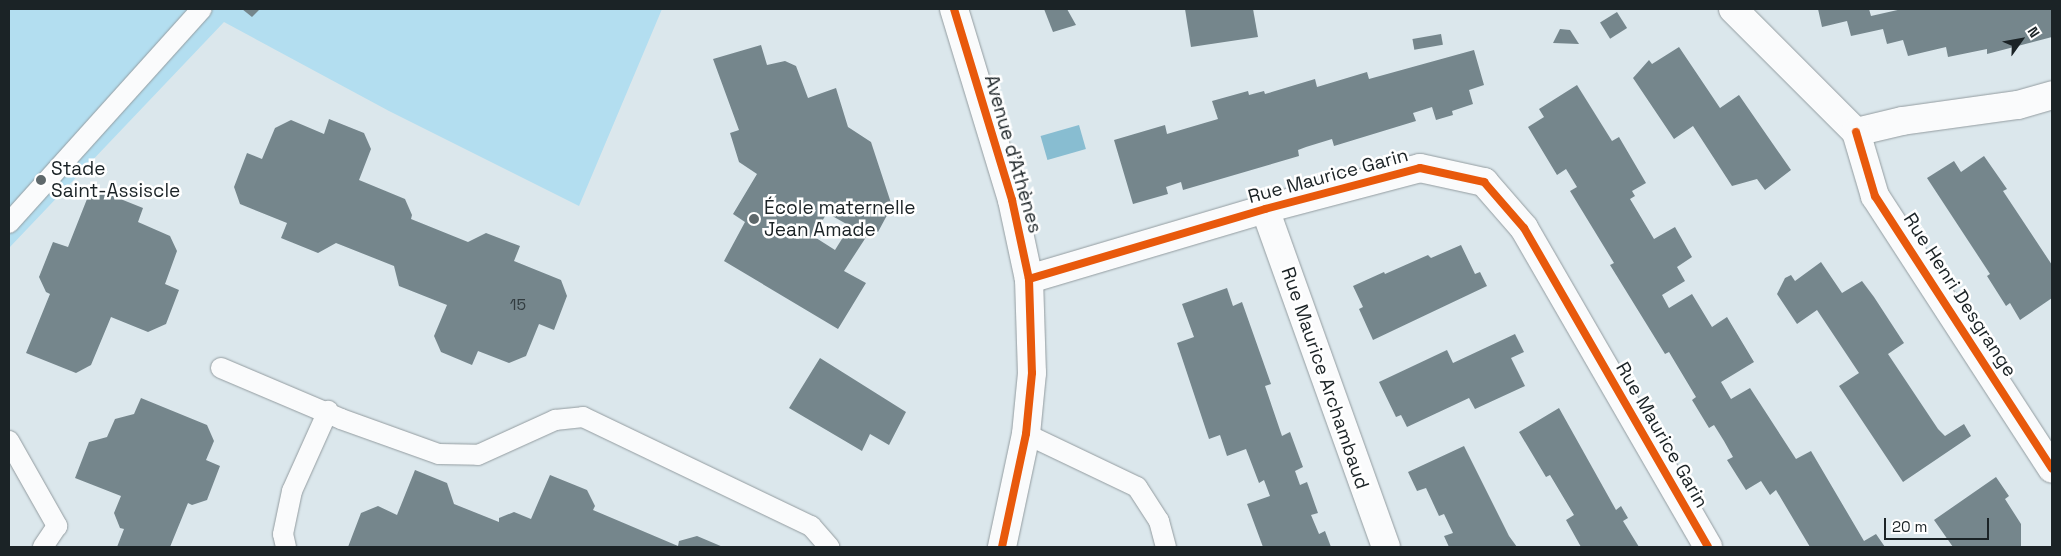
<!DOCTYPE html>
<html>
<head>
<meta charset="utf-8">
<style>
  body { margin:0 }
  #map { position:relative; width:2061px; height:556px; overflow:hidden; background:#dbe7ec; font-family:"Space Grotesk",sans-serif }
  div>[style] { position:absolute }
  .green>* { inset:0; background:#b3def0 }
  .water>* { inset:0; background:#88bdd1; transform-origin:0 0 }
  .building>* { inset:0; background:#75868c; transform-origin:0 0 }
  .roads { filter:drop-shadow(0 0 1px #939ca0) drop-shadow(0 0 1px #939ca0) }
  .lane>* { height:20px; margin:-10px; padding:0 10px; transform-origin:10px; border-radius:10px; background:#fafbfc }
  .street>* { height:28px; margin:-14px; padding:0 14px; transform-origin:14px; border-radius:14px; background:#fafbfc }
  .cycleway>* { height:8px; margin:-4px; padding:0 4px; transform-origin:4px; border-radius:4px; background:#e8590c }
  .dots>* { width:14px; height:14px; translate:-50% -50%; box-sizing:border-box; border:2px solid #fff; border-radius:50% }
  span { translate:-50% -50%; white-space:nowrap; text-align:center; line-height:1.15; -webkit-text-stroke:5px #fff; paint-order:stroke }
  .number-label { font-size:16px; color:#323c40 }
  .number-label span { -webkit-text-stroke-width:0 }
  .street-label { font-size:19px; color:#1b2326 }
  .poi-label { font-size:19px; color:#1b2326 }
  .left { translate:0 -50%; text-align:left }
  .frame { position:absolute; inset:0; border:10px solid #1b2326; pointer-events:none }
  .north { position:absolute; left:1996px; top:15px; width:50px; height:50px; -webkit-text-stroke:4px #fff; paint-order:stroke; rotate:58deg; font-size:14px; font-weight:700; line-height:20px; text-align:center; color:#1b2326 }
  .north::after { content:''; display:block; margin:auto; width:18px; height:22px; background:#1b2326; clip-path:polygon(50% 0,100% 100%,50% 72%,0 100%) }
  .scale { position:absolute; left:1884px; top:518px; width:105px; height:22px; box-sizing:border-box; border:2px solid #1b2326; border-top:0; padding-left:6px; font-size:15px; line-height:18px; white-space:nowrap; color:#1b2326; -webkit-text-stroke:4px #fff; paint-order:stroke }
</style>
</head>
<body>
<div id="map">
  <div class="green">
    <div style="clip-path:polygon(9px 9px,662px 9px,579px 206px,389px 111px,224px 22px,9px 248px)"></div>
  </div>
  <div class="water">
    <div style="left:1079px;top:125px;width:25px;height:40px;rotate:74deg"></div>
  </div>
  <div class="building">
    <div style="clip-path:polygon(242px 9px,260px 9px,252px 17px)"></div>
    <div style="clip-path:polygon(1044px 9px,1067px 9px,1076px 25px,1053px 32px)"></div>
    <div style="clip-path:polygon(1185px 9px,1253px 9px,1258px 37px,1191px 47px)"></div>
    <div style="clip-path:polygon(1818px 9px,1869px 9px,1871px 16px,1902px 9px,2052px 9px,2052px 37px,1987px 54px,1987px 49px,1948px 57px,1946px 47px,1908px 56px,1903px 40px,1887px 44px,1883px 29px,1851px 36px,1847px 21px,1822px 27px)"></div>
    <div style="left:1617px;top:12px;width:19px;height:20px;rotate:58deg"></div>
    <div style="clip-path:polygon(1560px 29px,1570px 30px,1579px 44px,1553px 43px)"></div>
    <div style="left:1441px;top:34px;width:11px;height:29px;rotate:80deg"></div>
    <div style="clip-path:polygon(evenodd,761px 45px,767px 65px,785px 61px,796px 66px,808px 98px,836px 88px,848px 127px,871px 142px,892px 206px,878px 232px,872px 228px,844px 271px,866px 283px,838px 329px,724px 261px,745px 222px,733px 214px,757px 174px,739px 162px,730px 133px,739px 130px,713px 59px,761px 45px,827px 213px,850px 226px,835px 250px,813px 236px,827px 213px)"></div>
    <div style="clip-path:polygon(1679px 47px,1720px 108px,1739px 95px,1791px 170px,1765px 190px,1757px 179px,1732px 186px,1693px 126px,1674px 139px,1633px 78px,1649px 60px,1652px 64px)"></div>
    <div style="clip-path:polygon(1474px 50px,1484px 85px,1469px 90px,1473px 104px,1452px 111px,1453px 115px,1436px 120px,1432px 107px,1413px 113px,1416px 121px,1334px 146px,1332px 139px,1306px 147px,1298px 150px,1299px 156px,1183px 190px,1181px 182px,1166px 187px,1168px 194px,1133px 204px,1114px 140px,1165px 125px,1167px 134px,1218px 119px,1212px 101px,1248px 91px,1249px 95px,1264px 91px,1265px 94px,1315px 79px,1317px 87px,1367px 72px,1369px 79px)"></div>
    <div style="clip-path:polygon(1577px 85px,1612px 141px,1619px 137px,1646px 183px,1632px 191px,1635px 196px,1630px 199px,1654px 239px,1675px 227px,1692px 257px,1677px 267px,1685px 281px,1662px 295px,1669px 308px,1692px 294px,1712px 327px,1727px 317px,1754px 362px,1721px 382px,1731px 399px,1750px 388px,1796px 459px,1811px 451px,1864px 541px,1876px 534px,1885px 547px,1810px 547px,1776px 490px,1770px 495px,1761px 481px,1746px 490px,1727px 460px,1733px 457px,1724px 441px,1714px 425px,1709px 428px,1692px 400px,1696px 397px,1669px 352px,1665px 354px,1610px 265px,1614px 263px,1570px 191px,1577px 187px,1566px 169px,1557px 175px,1528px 127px,1544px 117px,1539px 109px)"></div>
    <div style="clip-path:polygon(329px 119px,364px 133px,371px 149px,359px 180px,405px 199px,412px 215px,411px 219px,468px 242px,486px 233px,520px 246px,514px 261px,561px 280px,567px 296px,554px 330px,539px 324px,526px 356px,509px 363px,478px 351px,472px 365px,441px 352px,434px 336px,447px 305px,399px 286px,394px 266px,336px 243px,318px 253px,281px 238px,287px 223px,240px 204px,234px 187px,247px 153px,262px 159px,275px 128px,291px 120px,324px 134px)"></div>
    <div style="clip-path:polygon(1984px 156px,2007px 189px,2003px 191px,2052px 265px,2052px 298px,2020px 320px,2010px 303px,2006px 306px,1987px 276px,1990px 274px,1927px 178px,1954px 161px,1961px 172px)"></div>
    <div style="clip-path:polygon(103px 192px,143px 208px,138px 222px,170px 236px,177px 251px,165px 284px,179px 290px,166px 324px,148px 332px,111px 317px,91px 365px,76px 373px,26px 353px,50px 294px,46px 292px,39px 277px,53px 242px,68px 247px,87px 199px)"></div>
    <div style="clip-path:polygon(1461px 245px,1475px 274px,1480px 272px,1487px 286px,1373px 340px,1359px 309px,1363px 307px,1353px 286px,1384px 272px,1385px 274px,1428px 255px,1431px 258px)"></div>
    <div style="clip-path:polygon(1821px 262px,1842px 293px,1862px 281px,1874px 297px,1904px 343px,1888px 354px,1938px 429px,1945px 436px,1964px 424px,1971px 436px,1903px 482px,1839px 386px,1859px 373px,1817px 310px,1797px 324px,1777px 294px,1785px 278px,1791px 275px,1795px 281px)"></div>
    <div style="clip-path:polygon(1227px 288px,1233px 306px,1242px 302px,1271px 384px,1265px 386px,1282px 436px,1290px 432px,1303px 467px,1295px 471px,1300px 485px,1307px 482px,1318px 513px,1311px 515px,1319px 534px,1325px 531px,1331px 547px,1263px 547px,1247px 504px,1270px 496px,1264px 480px,1259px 483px,1246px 449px,1227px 456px,1220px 435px,1209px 439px,1177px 343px,1194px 337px,1182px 304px)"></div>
    <div style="clip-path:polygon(1515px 334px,1524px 352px,1511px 358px,1525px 386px,1475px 409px,1469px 398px,1407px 427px,1401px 415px,1396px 417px,1379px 382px,1447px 350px,1453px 363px)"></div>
    <div style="clip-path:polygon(820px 358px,906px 412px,889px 445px,870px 434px,862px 451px,789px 408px)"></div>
    <div style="clip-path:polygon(141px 398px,207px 425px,214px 441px,206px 460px,220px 466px,207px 500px,192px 505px,188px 503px,170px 547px,117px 547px,124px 529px,120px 528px,114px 513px,121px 496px,75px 478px,89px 442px,107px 437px,115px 419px,134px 414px)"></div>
    <div style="clip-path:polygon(1559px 408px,1616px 510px,1621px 506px,1628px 518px,1623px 521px,1639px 547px,1581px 547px,1566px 520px,1574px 515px,1550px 475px,1546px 477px,1519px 432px)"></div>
    <div style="clip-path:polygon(1464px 446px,1509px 536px,1517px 547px,1449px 547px,1444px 536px,1453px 533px,1444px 514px,1439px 516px,1426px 488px,1417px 491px,1408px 472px)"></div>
    <div style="clip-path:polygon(415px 470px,447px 483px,454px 504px,499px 522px,499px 518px,514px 512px,531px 519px,550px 475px,587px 490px,595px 506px,593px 510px,678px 546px,679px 541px,697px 536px,723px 547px,348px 547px,361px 513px,378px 506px,397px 515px)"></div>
    <div style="clip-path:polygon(1996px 477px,2009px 496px,2005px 499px,2021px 524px,2021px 547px,1953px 547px,1934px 520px)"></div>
  </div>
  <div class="roads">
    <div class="lane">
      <div style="left:9px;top:223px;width:288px;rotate:-48deg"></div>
      <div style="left:221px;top:368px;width:130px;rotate:23deg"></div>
      <div style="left:341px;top:419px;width:104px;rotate:19.7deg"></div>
      <div style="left:439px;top:454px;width:39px;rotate:1deg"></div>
      <div style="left:478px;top:455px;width:85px;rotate:-24.4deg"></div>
      <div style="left:555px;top:420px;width:28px;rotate:-6deg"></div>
      <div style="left:583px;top:417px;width:253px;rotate:25.6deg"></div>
      <div style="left:811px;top:526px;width:28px;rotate:49deg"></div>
      <div style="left:1026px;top:434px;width:123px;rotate:25.5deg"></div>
      <div style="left:1137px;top:487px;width:40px;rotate:57.1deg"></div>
      <div style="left:1159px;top:521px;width:27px;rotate:75deg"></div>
      <div style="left:9px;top:441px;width:98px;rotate:60.5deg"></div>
      <div style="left:57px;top:526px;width:25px;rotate:124deg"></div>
      <div style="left:286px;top:547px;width:13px;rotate:-103deg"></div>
      <div style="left:283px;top:534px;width:44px;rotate:-78.2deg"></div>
      <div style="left:292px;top:491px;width:88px;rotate:-65.8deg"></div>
    </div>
    <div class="street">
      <div style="left:954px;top:9px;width:200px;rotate:73.1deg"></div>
      <div style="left:1012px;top:200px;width:81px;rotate:77.9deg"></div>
      <div style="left:1029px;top:279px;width:94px;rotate:88.2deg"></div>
      <div style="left:1032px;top:373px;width:61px;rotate:95.6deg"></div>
      <div style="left:1026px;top:434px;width:116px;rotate:102deg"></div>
      <div style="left:1733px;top:9px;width:174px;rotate:45deg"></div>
      <div style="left:1856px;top:132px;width:47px;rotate:-13.4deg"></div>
      <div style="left:1902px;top:121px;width:117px;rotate:-7.9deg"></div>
      <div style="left:2018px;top:105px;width:35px;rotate:-16deg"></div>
      <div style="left:1856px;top:132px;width:67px;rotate:73.5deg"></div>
      <div style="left:1875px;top:196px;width:325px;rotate:57deg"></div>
      <div style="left:1265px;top:209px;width:359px;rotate:70.3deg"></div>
      <div style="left:1029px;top:279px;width:246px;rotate:-16.5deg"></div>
      <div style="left:1265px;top:209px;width:160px;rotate:-14.8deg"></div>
      <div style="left:1420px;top:168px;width:66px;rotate:12.3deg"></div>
      <div style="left:1484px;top:182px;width:61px;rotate:49deg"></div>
      <div style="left:1524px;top:228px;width:368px;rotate:60deg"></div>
    </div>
  </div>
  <div class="cycleway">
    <div style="left:954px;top:9px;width:200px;rotate:73.1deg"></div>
    <div style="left:1012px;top:200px;width:81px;rotate:77.9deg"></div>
    <div style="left:1029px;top:279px;width:94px;rotate:88.2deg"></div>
    <div style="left:1032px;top:373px;width:61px;rotate:95.6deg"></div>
    <div style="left:1026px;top:434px;width:116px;rotate:102deg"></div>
    <div style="left:1856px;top:132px;width:67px;rotate:73.5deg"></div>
    <div style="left:1875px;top:196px;width:325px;rotate:57deg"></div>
    <div style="left:1029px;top:279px;width:246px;rotate:-16.5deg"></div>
    <div style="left:1265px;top:209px;width:160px;rotate:-14.8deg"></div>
    <div style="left:1420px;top:168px;width:66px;rotate:12.3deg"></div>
    <div style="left:1484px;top:182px;width:61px;rotate:49deg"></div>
    <div style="left:1524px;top:228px;width:368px;rotate:60deg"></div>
  </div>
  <div class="dots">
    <div style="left:41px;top:180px;background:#5e686b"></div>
    <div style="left:754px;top:219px;background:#5e686b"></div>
  </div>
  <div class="number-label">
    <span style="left:518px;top:305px">15</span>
  </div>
  <div class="street-label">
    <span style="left:1013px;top:154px;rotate:74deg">Avenue d'Athènes</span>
    <span style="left:1328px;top:176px;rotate:-15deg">Rue Maurice Garin</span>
    <span style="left:1960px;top:295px;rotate:57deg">Rue Henri Desgrange</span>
    <span style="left:1325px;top:378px;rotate:71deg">Rue Maurice Archambaud</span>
    <span style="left:1662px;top:435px;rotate:60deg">Rue Maurice Garin</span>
  </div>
  <div class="poi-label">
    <span class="left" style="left:51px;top:180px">Stade<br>Saint-Assiscle</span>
    <span class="left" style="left:764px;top:219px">École maternelle<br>Jean Amade</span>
  </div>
  <div class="frame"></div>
  <div class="north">N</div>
  <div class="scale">20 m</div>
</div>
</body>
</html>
